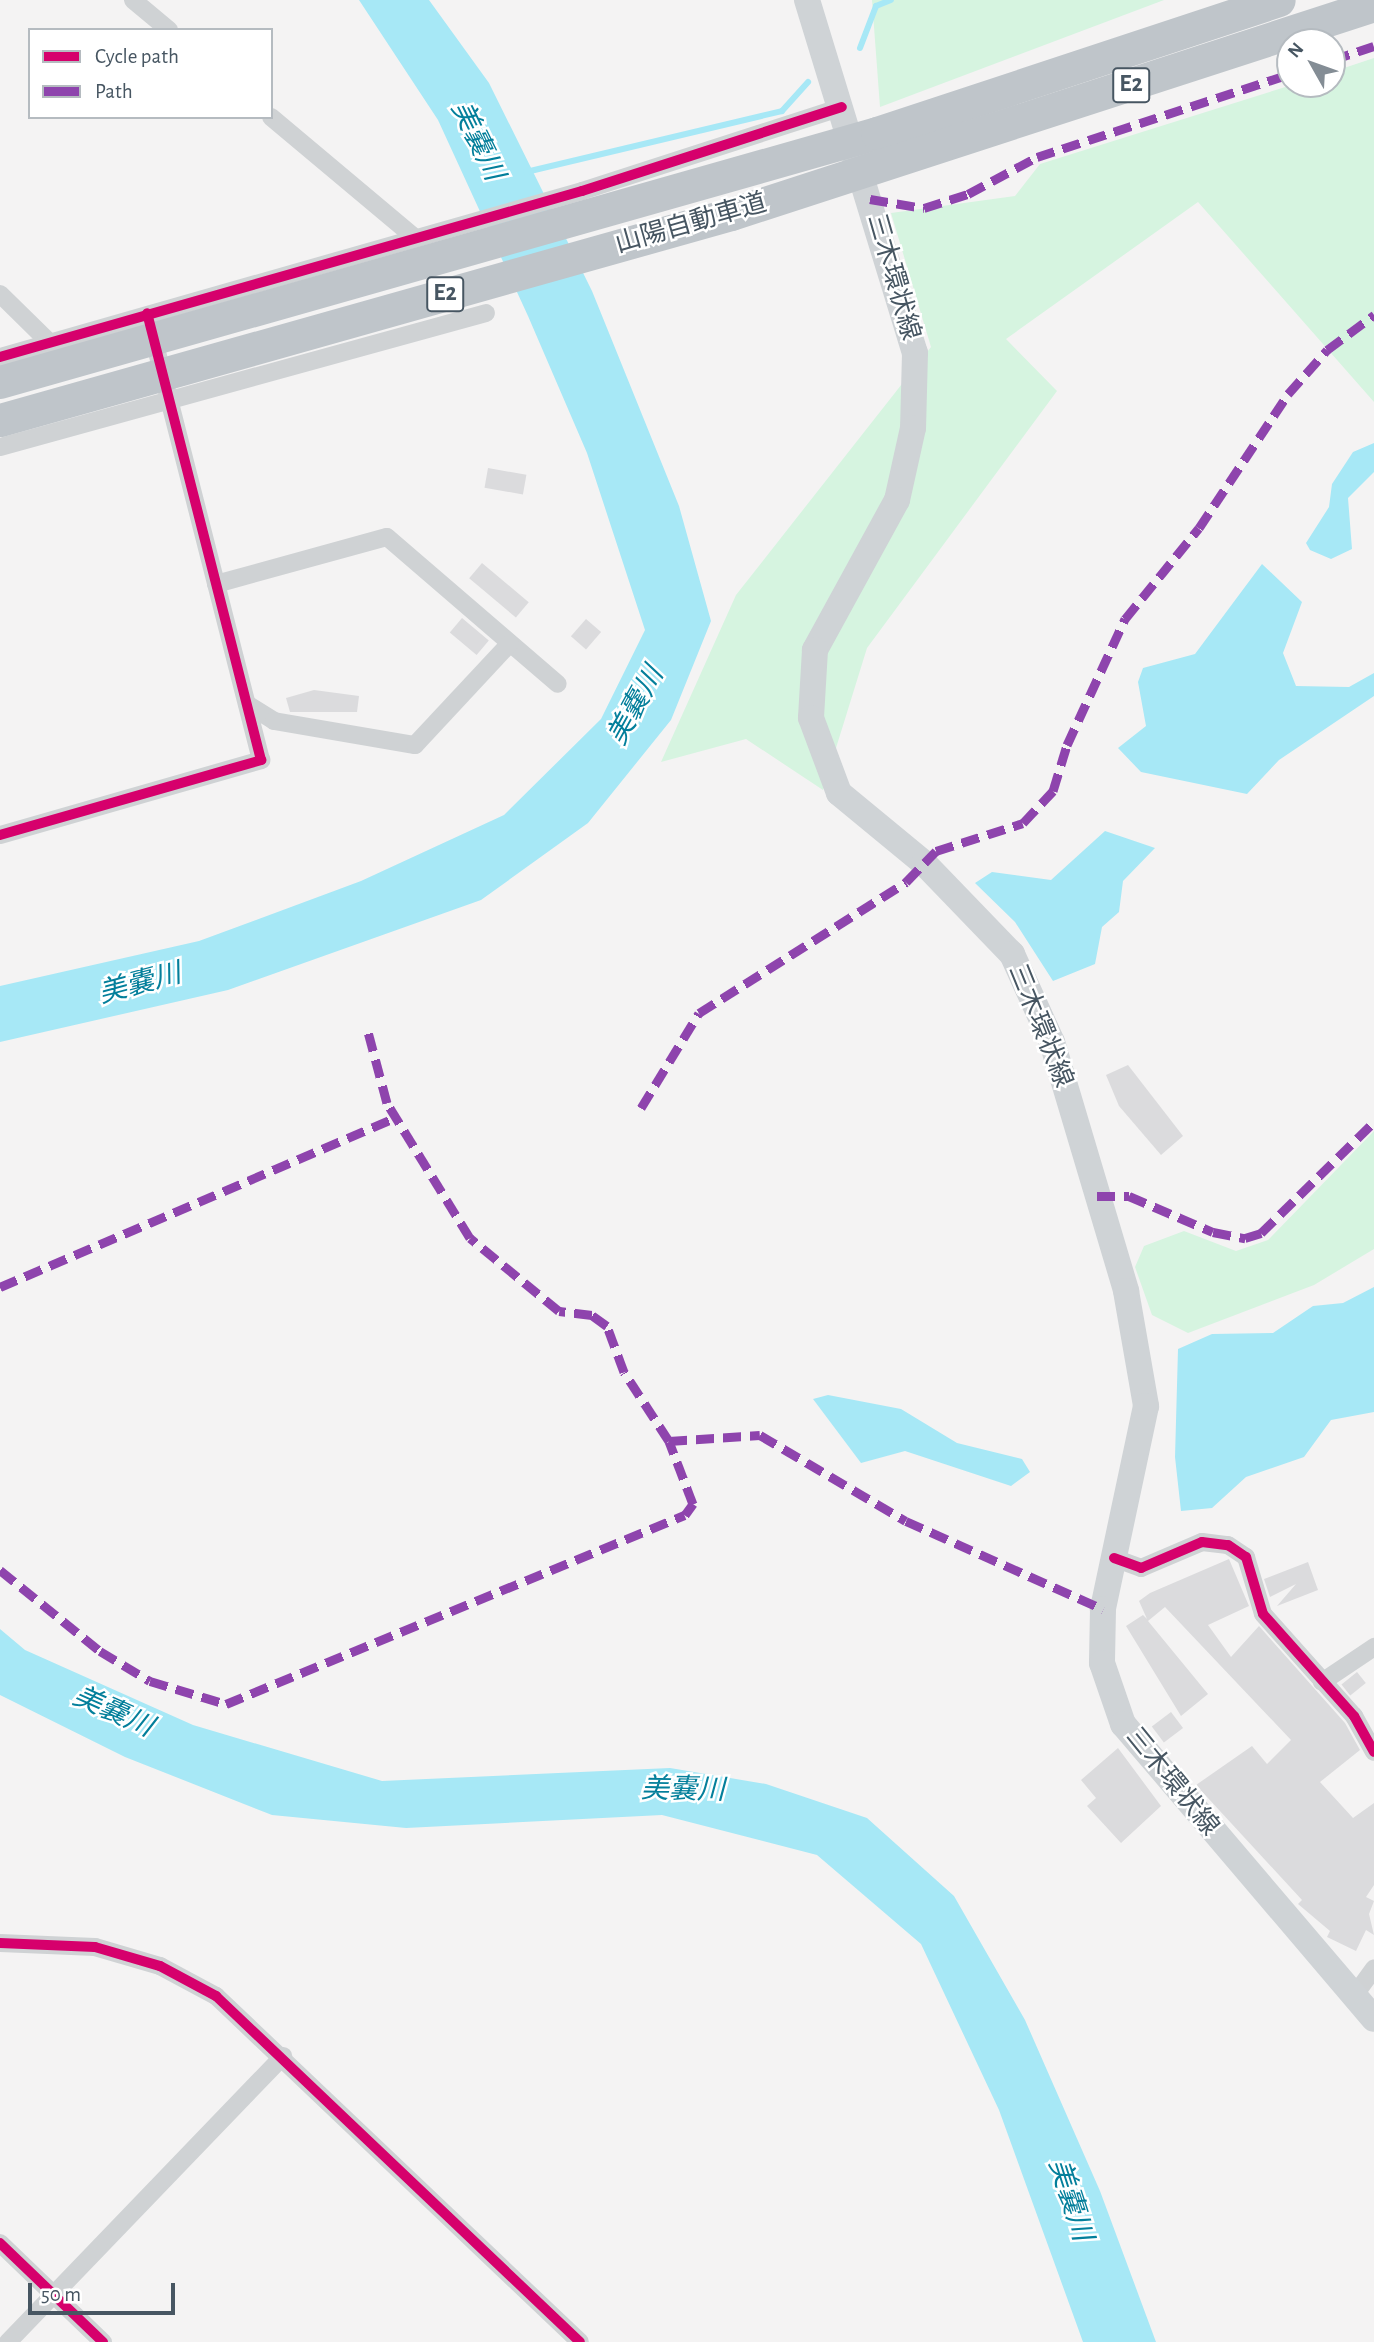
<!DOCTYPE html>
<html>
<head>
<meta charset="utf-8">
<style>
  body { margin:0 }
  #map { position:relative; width:1374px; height:2342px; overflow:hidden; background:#f4f3f3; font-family:"Alegreya Sans","Noto Sans JP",sans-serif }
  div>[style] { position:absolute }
  .green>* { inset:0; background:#d6f4e0 }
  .water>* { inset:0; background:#a7e8f6 }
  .stream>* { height:6px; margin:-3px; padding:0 3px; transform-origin:3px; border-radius:3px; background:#a7e8f6 }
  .building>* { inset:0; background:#dbdbdd; transform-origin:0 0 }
  .minor>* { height:18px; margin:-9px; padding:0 9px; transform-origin:9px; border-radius:9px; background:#cfd2d4 }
  .secondary>* { height:26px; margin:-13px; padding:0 13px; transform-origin:13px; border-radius:13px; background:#cfd3d6 }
  .motorway>* { height:33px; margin:-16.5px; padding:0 16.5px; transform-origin:16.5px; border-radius:16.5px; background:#bfc5ca }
  .quiet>* { height:9px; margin-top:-4.5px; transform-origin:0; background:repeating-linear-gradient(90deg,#8e44ad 0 18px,transparent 0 27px) }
  .cycleway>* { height:10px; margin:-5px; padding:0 5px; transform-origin:5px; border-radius:5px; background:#d6006c }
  span { translate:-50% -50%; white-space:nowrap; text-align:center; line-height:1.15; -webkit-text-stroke:5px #fff; paint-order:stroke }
  .shield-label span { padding:2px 5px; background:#fff; border:2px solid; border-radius:5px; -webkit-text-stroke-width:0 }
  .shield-label { font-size:24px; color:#475662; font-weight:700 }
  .street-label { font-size:26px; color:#475662 }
  .water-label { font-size:28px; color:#037f9b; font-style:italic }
  .legend { position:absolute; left:28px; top:28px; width:245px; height:91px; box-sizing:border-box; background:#fff; border:2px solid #b5bbc0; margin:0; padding:9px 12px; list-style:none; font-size:21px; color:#475662 }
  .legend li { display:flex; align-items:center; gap:14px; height:35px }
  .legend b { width:35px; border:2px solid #b5bbc0 }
  .north { position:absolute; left:1276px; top:28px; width:70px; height:70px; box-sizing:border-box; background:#fff; border:2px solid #b5bbc0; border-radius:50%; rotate:310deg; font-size:19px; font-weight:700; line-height:28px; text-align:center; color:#475662 }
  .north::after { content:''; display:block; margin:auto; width:24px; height:32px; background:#848d95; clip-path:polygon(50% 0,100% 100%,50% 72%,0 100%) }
  .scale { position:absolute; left:28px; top:2283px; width:147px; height:32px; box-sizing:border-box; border:4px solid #475662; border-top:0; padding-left:9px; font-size:21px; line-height:24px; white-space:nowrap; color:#475662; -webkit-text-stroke:5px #fff; paint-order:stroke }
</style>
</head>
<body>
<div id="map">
  <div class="green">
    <div style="clip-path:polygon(872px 0,1164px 0,880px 107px)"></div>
    <div style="clip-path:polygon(1374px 58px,1374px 402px,1198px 202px,1006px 339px,1057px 391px,867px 648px,823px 790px,746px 739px,661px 762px,736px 595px,931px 347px,891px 213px,1015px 196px,1040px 164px,1295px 84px,1332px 84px,1332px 72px)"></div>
    <div style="clip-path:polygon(1374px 1131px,1374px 1249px,1314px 1285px,1188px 1333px,1152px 1315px,1135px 1267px,1144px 1246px,1184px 1231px,1236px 1251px,1268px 1240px)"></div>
  </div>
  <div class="water">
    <div style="clip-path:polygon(359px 0,429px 0,489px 83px,592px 291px,679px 506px,711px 621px,671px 720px,588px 823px,481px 900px,228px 990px,0 1042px,0 986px,199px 941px,361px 881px,504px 815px,601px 719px,645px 630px,587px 453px,528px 316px,438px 120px)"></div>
    <div style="clip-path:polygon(1374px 443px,1374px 472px,1348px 498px,1352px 549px,1331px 559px,1310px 550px,1306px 543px,1329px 507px,1332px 484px,1353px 452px)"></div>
    <div style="clip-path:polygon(1262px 564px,1302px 602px,1283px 653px,1296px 686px,1349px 687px,1374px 673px,1374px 696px,1279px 760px,1247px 794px,1141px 772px,1118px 748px,1146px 726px,1138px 682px,1143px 668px,1195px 654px)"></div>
    <div style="clip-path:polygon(1105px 831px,1155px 848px,1123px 881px,1119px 912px,1102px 927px,1095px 964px,1053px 981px,1015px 922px,975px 883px,992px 872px,1051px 880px)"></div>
    <div style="clip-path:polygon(1374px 1287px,1374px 1412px,1331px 1420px,1304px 1457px,1246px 1477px,1212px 1508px,1181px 1511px,1175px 1457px,1178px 1349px,1212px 1334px,1273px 1333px,1313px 1306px,1343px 1303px)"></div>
    <div style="clip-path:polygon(828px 1395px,901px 1409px,957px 1443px,1022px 1459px,1030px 1472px,1011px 1486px,905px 1451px,861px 1463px,813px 1399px)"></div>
    <div style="clip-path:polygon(0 1629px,25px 1650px,193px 1725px,382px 1781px,670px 1768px,766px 1784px,867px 1818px,954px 1896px,1025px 2020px,1100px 2191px,1156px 2342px,1083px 2342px,999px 2110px,921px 1944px,817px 1855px,662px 1815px,406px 1828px,272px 1815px,125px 1757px,0 1695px)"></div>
  </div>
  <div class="stream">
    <div style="left:860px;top:48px;width:45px;rotate:-69.1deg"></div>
    <div style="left:876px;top:6px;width:16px;rotate:-22deg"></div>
    <div style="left:526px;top:172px;width:263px;rotate:-13.4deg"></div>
    <div style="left:782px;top:111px;width:39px;rotate:-48deg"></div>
  </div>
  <div class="building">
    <div style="left:488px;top:468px;width:39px;height:20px;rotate:10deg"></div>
    <div style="left:482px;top:563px;width:61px;height:20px;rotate:40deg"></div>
    <div style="left:462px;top:618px;width:35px;height:19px;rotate:40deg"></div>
    <div style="left:586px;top:619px;width:20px;height:23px;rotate:41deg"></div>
    <div style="clip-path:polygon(314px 690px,359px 696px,357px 712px,290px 712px,286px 698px)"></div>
    <div style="clip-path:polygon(1128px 1065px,1183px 1136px,1161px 1155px,1119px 1106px,1106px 1075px)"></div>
    <div style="clip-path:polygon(1229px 1559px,1249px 1606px,1208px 1625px,1231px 1657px,1259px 1626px,1345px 1723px,1360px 1750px,1320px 1782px,1353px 1818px,1374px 1803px,1374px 1885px,1366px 1897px,1374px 1901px,1369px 1914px,1374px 1935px,1366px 1930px,1356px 1951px,1327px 1937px,1330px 1931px,1298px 1904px,1302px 1900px,1196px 1785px,1252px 1746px,1267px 1764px,1291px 1740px,1165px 1607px,1148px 1621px,1208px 1694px,1181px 1716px,1126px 1626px,1143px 1615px,1147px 1619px,1139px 1601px,1150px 1593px)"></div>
    <div style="clip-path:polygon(1308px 1562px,1318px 1590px,1277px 1606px,1296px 1584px,1270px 1597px,1264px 1579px)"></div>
    <div style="left:1357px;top:1672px;width:14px;height:20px;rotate:51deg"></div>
    <div style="left:1171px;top:1712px;width:20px;height:24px;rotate:53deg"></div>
    <div style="clip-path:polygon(1118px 1748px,1161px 1806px,1121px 1843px,1087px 1806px,1096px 1798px,1081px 1780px)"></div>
  </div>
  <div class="minor">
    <div style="left:133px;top:0;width:47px;rotate:39.8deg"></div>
    <div style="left:271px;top:117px;width:187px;rotate:40deg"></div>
    <div style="left:0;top:294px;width:70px;rotate:44.4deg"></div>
    <div style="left:0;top:357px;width:605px;rotate:-15.92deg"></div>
    <div style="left:582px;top:191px;width:273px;rotate:-17.9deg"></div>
    <div style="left:0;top:447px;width:504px;rotate:-15.41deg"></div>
    <div style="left:216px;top:584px;width:177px;rotate:-15.4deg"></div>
    <div style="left:387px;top:537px;width:225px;rotate:40.7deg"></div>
    <div style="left:247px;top:704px;width:32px;rotate:32deg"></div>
    <div style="left:274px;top:721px;width:143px;rotate:9.7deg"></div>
    <div style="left:415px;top:745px;width:139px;rotate:-47deg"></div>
    <div style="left:0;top:835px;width:272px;rotate:-16deg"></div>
    <div style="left:261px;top:760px;width:441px;rotate:-104.3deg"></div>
    <div style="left:1114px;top:1558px;width:29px;rotate:20deg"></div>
    <div style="left:1141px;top:1568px;width:66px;rotate:-23.1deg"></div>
    <div style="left:1202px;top:1542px;width:26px;rotate:7deg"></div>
    <div style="left:1228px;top:1545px;width:22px;rotate:34deg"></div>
    <div style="left:1246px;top:1557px;width:59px;rotate:73.4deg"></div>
    <div style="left:1263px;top:1614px;width:137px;rotate:48.3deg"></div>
    <div style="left:1354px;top:1716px;width:41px;rotate:60.9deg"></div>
    <div style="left:1322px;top:1682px;width:63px;rotate:-33.9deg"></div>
    <div style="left:0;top:1943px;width:95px;rotate:2.4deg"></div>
    <div style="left:95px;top:1947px;width:68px;rotate:16.3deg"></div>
    <div style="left:160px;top:1966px;width:64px;rotate:28.2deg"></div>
    <div style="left:216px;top:1996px;width:502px;rotate:43.55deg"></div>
    <div style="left:1354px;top:1996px;width:34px;rotate:-54deg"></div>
    <div style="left:0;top:2243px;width:143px;rotate:43.9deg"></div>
    <div style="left:8px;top:2342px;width:397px;rotate:-46.1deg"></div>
  </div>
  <div class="secondary">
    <div style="left:807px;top:0;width:369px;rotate:73deg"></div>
    <div style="left:915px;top:353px;width:75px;rotate:91.5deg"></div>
    <div style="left:913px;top:428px;width:74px;rotate:102.5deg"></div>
    <div style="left:897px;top:500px;width:171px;rotate:118.7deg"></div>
    <div style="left:815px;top:650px;width:68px;rotate:93.4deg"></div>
    <div style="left:811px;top:718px;width:80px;rotate:69.5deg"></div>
    <div style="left:839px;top:793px;width:110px;rotate:39.5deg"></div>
    <div style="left:924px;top:863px;width:127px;rotate:46deg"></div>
    <div style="left:1012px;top:954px;width:97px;rotate:65.6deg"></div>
    <div style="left:1052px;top:1042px;width:260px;rotate:73.4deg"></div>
    <div style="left:1126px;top:1291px;width:117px;rotate:80.1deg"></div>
    <div style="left:1146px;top:1406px;width:208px;rotate:102deg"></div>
    <div style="left:1103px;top:1609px;width:54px;rotate:91.1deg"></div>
    <div style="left:1102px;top:1663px;width:65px;rotate:71deg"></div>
    <div style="left:1123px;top:1724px;width:387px;rotate:49.6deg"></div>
  </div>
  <div class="motorway">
    <div style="left:0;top:382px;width:912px;rotate:-15.85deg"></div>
    <div style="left:877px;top:133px;width:423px;rotate:-18.3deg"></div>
    <div style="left:0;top:420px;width:759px;rotate:-15.74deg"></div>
    <div style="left:731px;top:214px;width:676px;rotate:-18.01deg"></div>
  </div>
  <div class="quiet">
    <div style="left:1332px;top:60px;width:44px;rotate:-18.4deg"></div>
    <div style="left:870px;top:199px;width:55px;rotate:9.5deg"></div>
    <div style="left:924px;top:208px;width:46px;rotate:-17.7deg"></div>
    <div style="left:968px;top:194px;width:78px;rotate:-28.2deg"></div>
    <div style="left:1037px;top:157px;width:266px;rotate:-18.2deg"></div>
    <div style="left:641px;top:1108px;width:111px;rotate:-58.6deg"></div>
    <div style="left:699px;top:1013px;width:245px;rotate:-32.3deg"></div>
    <div style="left:906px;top:882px;width:43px;rotate:-45.9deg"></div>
    <div style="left:936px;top:851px;width:91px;rotate:-17.8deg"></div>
    <div style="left:1023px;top:823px;width:44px;rotate:-46.8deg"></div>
    <div style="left:1053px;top:791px;width:48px;rotate:-73.1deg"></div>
    <div style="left:1067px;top:745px;width:139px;rotate:-65.3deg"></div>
    <div style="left:1125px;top:619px;width:117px;rotate:-50.9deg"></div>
    <div style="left:1199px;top:528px;width:161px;rotate:-56.4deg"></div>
    <div style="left:1288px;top:394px;width:59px;rotate:-48.4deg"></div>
    <div style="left:1327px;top:350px;width:59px;rotate:-36.7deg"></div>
    <div style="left:1097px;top:1196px;width:32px"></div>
    <div style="left:1129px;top:1196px;width:91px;rotate:23.2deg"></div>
    <div style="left:1213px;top:1232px;width:33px;rotate:11deg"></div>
    <div style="left:1245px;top:1238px;width:17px;rotate:-17deg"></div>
    <div style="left:1261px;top:1233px;width:158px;rotate:-44.5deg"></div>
    <div style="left:0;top:1287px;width:430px;rotate:-23.2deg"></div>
    <div style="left:669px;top:1441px;width:91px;rotate:-3.8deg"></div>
    <div style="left:760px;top:1435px;width:169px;rotate:30.5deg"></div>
    <div style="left:906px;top:1521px;width:216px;rotate:24.1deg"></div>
    <div style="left:0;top:1570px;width:129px;rotate:39deg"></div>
    <div style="left:100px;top:1651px;width:58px;rotate:31deg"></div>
    <div style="left:150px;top:1681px;width:79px;rotate:16.8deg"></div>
    <div style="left:226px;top:1704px;width:496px;rotate:-22.4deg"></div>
    <div style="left:685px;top:1515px;width:14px;rotate:-54deg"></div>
    <div style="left:693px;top:1504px;width:67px;rotate:-110.9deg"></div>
    <div style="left:669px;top:1441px;width:82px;rotate:-123.1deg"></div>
    <div style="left:624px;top:1372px;width:49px;rotate:-110.3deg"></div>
    <div style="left:607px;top:1326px;width:19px;rotate:-144deg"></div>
    <div style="left:592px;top:1315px;width:33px;rotate:-173deg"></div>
    <div style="left:559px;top:1311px;width:115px;rotate:-140.6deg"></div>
    <div style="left:470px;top:1238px;width:158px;rotate:-121.6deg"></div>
    <div style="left:387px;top:1103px;width:78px;rotate:-104.9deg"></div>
  </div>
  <div class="cycleway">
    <div style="left:0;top:357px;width:605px;rotate:-15.92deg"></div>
    <div style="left:582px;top:191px;width:273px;rotate:-17.9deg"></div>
    <div style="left:0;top:835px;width:272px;rotate:-16deg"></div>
    <div style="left:261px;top:760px;width:461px;rotate:-104.3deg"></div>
    <div style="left:1114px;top:1558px;width:29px;rotate:20deg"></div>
    <div style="left:1141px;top:1568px;width:66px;rotate:-23.1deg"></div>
    <div style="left:1202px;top:1542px;width:26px;rotate:7deg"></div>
    <div style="left:1228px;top:1545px;width:22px;rotate:34deg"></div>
    <div style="left:1246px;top:1557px;width:59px;rotate:73.4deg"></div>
    <div style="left:1263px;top:1614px;width:137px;rotate:48.3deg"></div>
    <div style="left:1354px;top:1716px;width:41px;rotate:60.9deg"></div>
    <div style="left:0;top:1943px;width:95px;rotate:2.4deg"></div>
    <div style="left:95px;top:1947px;width:68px;rotate:16.3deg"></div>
    <div style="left:160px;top:1966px;width:64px;rotate:28.2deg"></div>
    <div style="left:216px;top:1996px;width:502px;rotate:43.55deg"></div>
    <div style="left:0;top:2243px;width:143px;rotate:43.9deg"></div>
  </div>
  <div class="shield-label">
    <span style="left:1131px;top:85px">E2</span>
    <span style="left:445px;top:294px">E2</span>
  </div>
  <div class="street-label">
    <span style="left:691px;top:224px;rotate:-16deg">山陽自動車道</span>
    <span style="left:893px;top:277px;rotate:74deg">三木環状線</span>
    <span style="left:1040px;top:1026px;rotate:68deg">三木環状線</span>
    <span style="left:1172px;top:1782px;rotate:51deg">三木環状線</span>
  </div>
  <div class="water-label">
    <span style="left:477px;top:141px;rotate:64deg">美嚢川</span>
    <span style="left:636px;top:706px;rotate:-61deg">美嚢川</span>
    <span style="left:140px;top:984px;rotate:-15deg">美嚢川</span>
    <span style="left:113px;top:1712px;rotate:24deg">美嚢川</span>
    <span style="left:683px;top:1790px;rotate:1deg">美嚢川</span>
    <span style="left:1070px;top:2200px;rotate:72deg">美嚢川</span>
  </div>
  <ul class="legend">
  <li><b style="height:9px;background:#d6006c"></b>Cycle path</li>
  <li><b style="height:9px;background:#8e44ad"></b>Path</li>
  </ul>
  <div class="north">N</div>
  <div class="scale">50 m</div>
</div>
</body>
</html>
